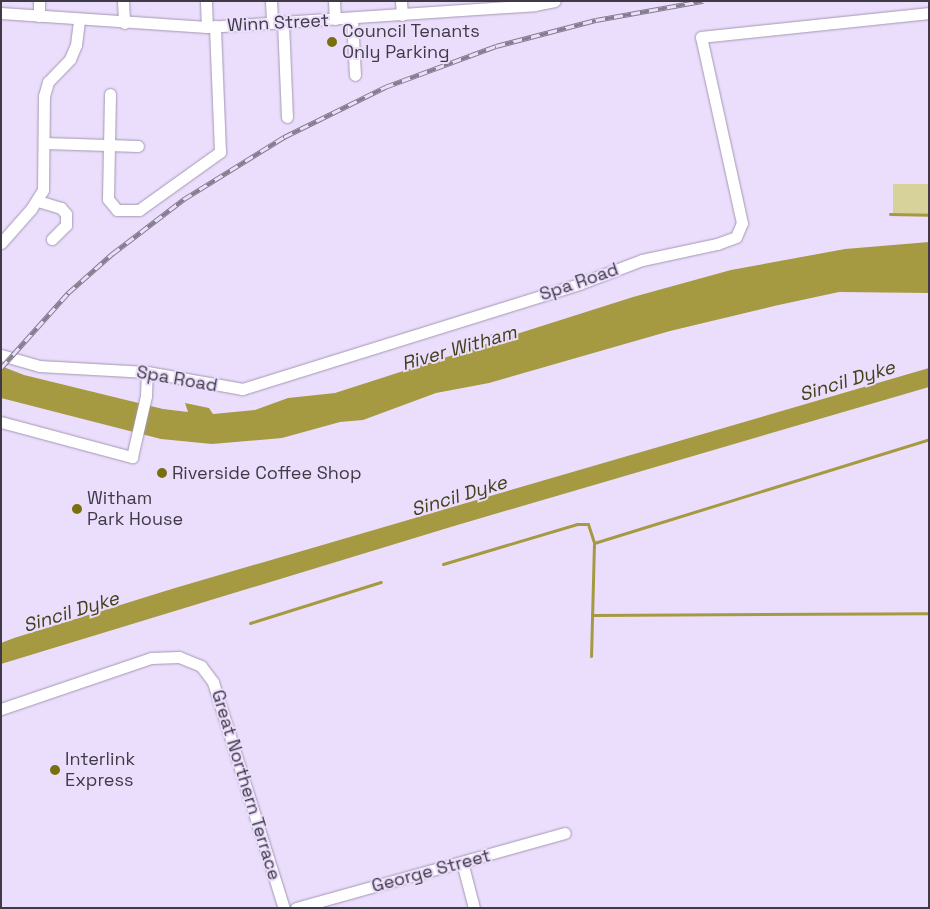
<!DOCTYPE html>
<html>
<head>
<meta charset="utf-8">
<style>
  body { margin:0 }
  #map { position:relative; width:930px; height:909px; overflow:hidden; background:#ebdefc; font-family:"Space Grotesk",sans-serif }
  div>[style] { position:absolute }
  .green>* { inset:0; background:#d7d19a; transform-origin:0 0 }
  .water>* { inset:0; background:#a59a41 }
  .stream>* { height:3px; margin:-1.5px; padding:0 1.5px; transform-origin:1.5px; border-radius:1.5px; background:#a59a41 }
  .roads { filter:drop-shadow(0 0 1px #a397b3) drop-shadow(0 0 1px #a397b3) }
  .street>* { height:11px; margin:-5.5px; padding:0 5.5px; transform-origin:5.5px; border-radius:5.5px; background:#fff }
  .rail>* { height:5px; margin-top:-2.5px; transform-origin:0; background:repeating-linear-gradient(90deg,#ebdefc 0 9px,#857c90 0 18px); box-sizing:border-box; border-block:1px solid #857c90 }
  .dots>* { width:14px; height:14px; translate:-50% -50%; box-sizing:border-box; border:2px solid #ebdefc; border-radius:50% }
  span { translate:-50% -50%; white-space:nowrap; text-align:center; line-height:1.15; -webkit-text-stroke:4px #ebdefc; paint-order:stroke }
  .street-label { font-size:18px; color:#3f3a46 }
  .poi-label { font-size:18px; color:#3f3a46 }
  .left { translate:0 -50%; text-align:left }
  .water-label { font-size:19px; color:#433f19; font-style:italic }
  .frame { position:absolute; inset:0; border:2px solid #3f3a46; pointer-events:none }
</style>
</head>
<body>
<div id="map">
  <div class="green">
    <div style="left:929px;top:184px;width:31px;height:36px;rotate:90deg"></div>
  </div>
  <div class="water">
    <div style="clip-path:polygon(929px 242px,929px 293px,839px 292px,774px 306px,670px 331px,489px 383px,436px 393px,363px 420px,340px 422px,282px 438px,212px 444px,161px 439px,1px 398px,1px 366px,24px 375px,163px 409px,188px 412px,185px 403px,209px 408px,213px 414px,255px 410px,288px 398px,335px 393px,450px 356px,489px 343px,491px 334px,507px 337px,633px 297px,731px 270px,845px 249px)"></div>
    <div style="clip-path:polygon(929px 368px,929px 387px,454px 526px,1px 664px,1px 643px,14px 638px,175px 588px)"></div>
  </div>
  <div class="stream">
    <div style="left:890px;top:214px;width:39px;rotate:1deg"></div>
    <div style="left:594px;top:543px;width:351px;rotate:-17.2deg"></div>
    <div style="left:443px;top:564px;width:140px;rotate:-16.6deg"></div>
    <div style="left:577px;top:524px;width:11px"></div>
    <div style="left:588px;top:524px;width:20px;rotate:72deg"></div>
    <div style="left:594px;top:543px;width:113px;rotate:91.5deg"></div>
    <div style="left:592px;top:615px;width:337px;rotate:-0.3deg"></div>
    <div style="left:250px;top:623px;width:137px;rotate:-17.4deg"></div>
  </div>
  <div class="roads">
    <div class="street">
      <div style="left:39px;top:1px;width:15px;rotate:90deg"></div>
      <div style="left:123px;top:1px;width:22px;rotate:87deg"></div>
      <div style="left:206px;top:1px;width:26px;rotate:88deg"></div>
      <div style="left:271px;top:1px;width:22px;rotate:87deg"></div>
      <div style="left:334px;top:1px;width:18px;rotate:87deg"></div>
      <div style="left:401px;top:1px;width:14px;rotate:86deg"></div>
      <div style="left:1px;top:13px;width:206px;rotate:3.9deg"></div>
      <div style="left:207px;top:27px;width:328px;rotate:-3.8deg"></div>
      <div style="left:534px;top:5px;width:21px;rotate:-11deg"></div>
      <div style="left:352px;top:18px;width:57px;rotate:87deg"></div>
      <div style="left:283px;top:22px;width:95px;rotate:87.6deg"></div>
      <div style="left:110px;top:94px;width:105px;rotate:91.1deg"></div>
      <div style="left:108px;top:199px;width:14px;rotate:51deg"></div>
      <div style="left:117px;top:210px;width:22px"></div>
      <div style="left:139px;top:210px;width:100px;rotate:-35.6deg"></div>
      <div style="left:220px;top:152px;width:126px;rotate:-92.3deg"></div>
      <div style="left:45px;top:143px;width:93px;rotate:1.8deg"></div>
      <div style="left:38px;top:201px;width:24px;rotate:17deg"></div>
      <div style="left:61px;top:208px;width:8px;rotate:50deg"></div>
      <div style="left:66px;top:214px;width:11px;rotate:90deg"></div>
      <div style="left:66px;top:225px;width:20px;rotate:135deg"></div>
      <div style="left:1px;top:243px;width:45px;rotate:-48.6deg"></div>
      <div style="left:31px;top:209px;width:22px;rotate:-58deg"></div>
      <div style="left:43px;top:190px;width:94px;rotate:-89.4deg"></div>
      <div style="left:44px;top:96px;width:15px;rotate:-74deg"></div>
      <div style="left:48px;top:82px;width:32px;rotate:-46deg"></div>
      <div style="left:70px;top:59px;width:15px;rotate:-67deg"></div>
      <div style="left:76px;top:45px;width:26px;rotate:-83deg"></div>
      <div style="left:1px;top:355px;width:40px;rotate:16deg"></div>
      <div style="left:39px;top:366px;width:108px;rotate:3.2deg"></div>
      <div style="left:147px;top:372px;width:97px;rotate:10.1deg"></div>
      <div style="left:242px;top:389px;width:353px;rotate:-17.3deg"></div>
      <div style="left:579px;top:284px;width:67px;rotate:-20.9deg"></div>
      <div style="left:642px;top:260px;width:77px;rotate:-12deg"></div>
      <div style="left:717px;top:244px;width:20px;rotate:-20deg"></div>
      <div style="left:736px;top:237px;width:15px;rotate:-67deg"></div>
      <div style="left:742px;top:223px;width:190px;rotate:-102.4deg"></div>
      <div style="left:701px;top:37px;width:229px;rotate:-6deg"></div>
      <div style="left:1px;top:422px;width:136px;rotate:15deg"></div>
      <div style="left:132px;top:457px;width:63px;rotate:-77.1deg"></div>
      <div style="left:146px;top:396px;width:24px;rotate:-88deg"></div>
      <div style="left:1px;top:709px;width:158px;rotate:-18.8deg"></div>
      <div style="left:151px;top:658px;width:28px;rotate:-2deg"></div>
      <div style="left:179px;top:657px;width:24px;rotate:22deg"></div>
      <div style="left:201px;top:666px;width:20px;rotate:53deg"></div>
      <div style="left:213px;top:682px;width:237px;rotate:72.6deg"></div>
      <div style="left:462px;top:862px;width:48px;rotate:75.4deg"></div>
      <div style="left:296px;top:908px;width:279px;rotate:-15.6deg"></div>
    </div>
  </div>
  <div class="rail">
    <div style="left:1px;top:368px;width:101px;rotate:-48.2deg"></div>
    <div style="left:68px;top:293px;width:59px;rotate:-41.6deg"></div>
    <div style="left:112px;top:254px;width:91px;rotate:-37.4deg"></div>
    <div style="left:184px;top:199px;width:118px;rotate:-31.8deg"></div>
    <div style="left:284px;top:137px;width:113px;rotate:-26.3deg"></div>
    <div style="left:385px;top:87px;width:118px;rotate:-20.3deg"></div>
    <div style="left:496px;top:46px;width:103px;rotate:-14.6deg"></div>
    <div style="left:596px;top:20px;width:109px;rotate:-10.1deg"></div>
  </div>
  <div class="dots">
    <div style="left:332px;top:42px;background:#796f0d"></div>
    <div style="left:162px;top:473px;background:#796f0d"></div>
    <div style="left:77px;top:509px;background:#796f0d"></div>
    <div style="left:55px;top:770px;background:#796f0d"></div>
  </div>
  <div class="street-label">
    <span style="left:278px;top:23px;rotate:-3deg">Winn Street</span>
    <span style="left:579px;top:282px;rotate:-19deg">Spa Road</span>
    <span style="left:177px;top:379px;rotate:10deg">Spa Road</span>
    <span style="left:246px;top:785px;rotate:73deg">Great Northern Terrace</span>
    <span style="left:431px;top:871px;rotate:-15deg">George Street</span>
  </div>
  <div class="poi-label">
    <span class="left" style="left:342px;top:42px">Council Tenants<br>Only Parking</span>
    <span class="left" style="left:172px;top:473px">Riverside Coffee Shop</span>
    <span class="left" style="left:87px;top:509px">Witham<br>Park House</span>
    <span class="left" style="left:65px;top:770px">Interlink<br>Express</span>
  </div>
  <div class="water-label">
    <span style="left:459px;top:348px;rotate:-16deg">River Witham</span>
    <span style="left:847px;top:381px;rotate:-17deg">Sincil Dyke</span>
    <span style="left:459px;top:496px;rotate:-17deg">Sincil Dyke</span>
    <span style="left:71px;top:612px;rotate:-17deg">Sincil Dyke</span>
  </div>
  <div class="frame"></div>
</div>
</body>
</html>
